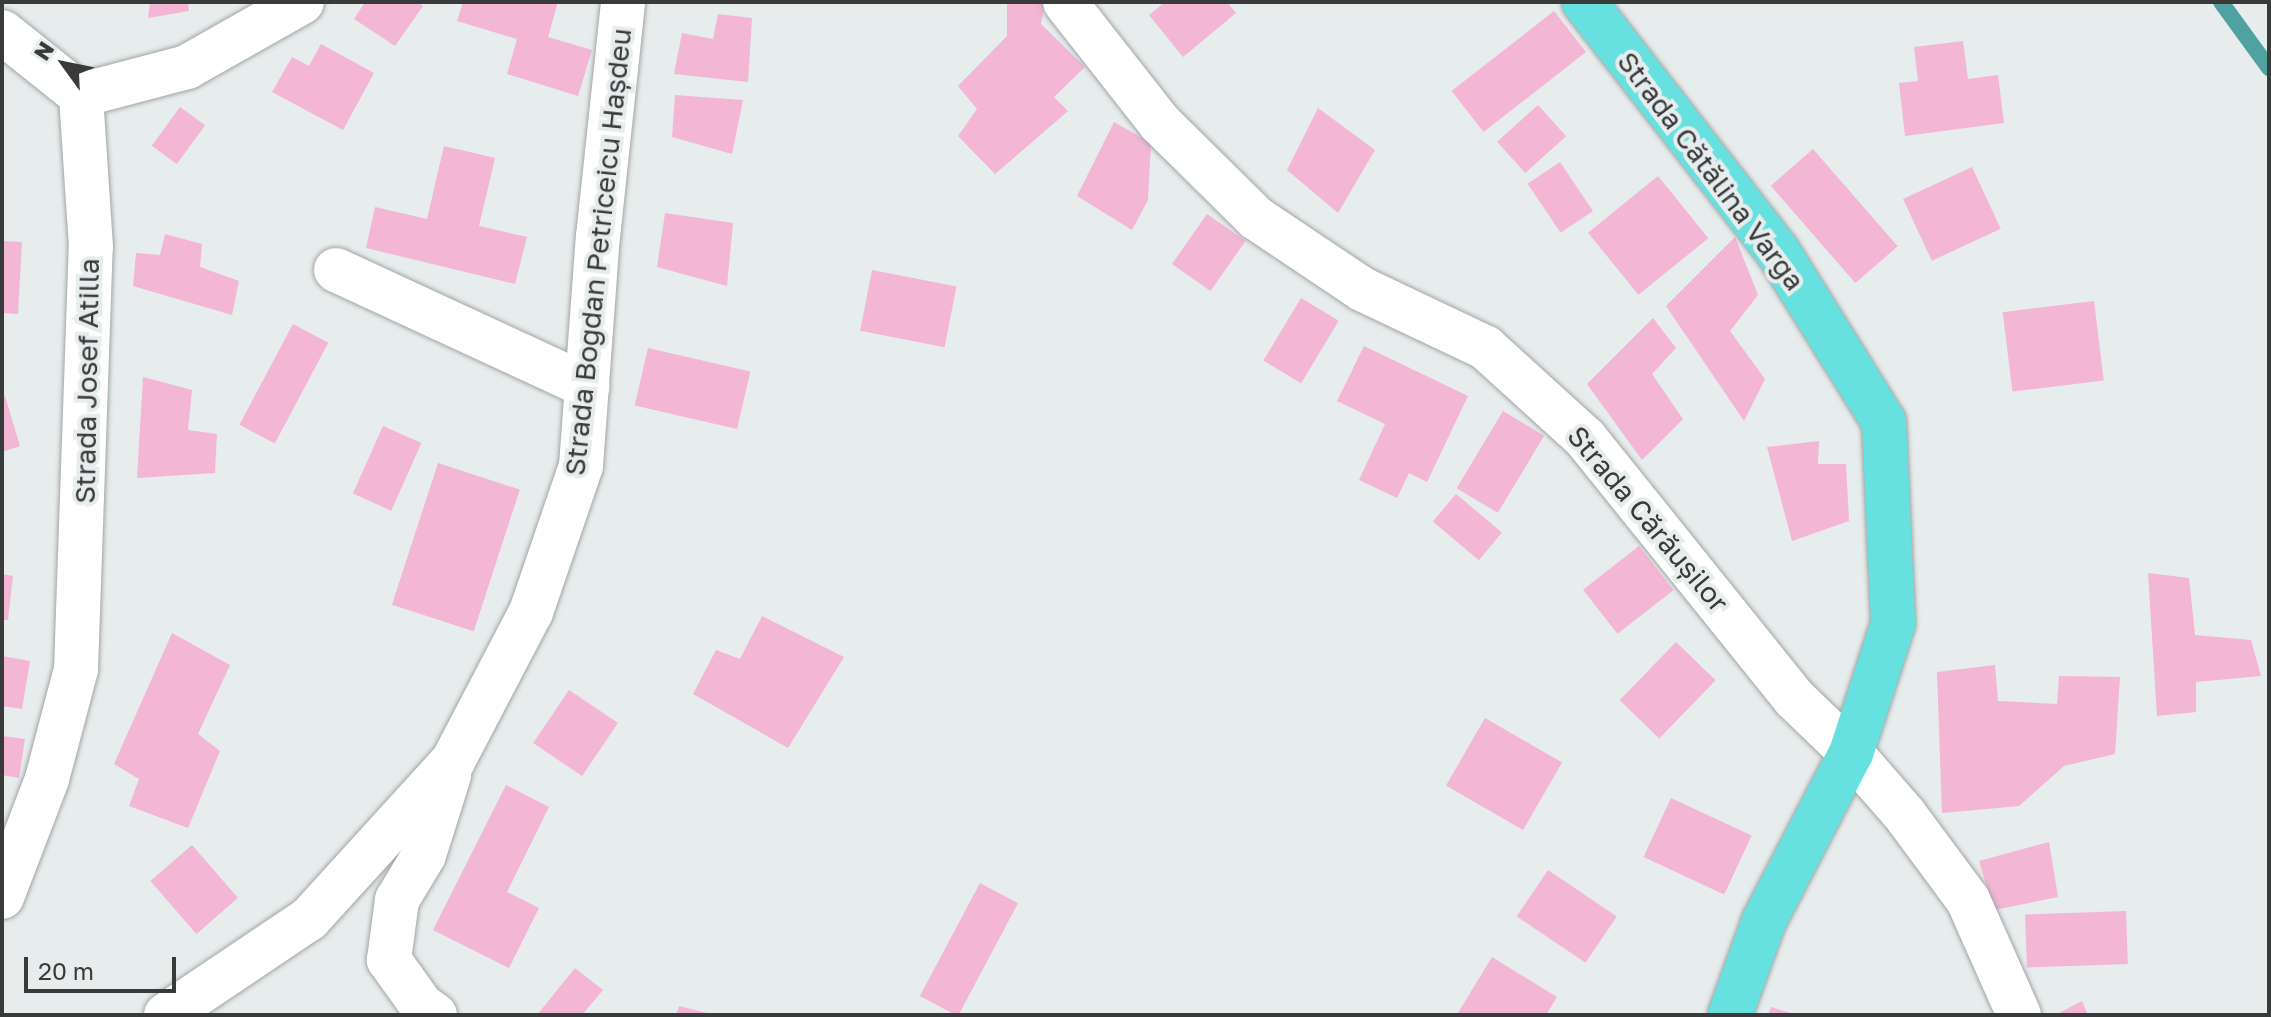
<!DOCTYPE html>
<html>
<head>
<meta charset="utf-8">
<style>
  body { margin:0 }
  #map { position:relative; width:2271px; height:1017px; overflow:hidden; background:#e7ecec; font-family:"Golos Text",sans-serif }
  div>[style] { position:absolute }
  .stream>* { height:16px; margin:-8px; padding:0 8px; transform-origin:8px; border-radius:8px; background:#50a2a1 }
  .building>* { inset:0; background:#f3b6d4; transform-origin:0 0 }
  .roads { filter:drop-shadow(0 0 2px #a1a6a5) drop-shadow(0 0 2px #a1a6a5) }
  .minor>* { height:44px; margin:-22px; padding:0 22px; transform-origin:22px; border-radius:22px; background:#fff }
  .major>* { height:44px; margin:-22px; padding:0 22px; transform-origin:22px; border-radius:22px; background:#67e1e0 }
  span { translate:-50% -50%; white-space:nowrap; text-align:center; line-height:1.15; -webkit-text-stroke:8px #e7ecec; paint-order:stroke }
  .street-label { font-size:28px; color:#393b3b }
  .frame { position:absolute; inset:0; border:4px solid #393b3b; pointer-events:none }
  .north { position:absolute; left:24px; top:24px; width:80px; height:80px; -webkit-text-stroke:6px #e7ecec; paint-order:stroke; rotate:303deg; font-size:22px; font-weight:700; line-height:32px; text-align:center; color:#393b3b }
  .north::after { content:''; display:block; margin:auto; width:28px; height:36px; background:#393b3b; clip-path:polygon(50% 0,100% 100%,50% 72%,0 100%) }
  .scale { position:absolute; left:24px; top:957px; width:152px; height:36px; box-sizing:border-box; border:4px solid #393b3b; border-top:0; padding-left:10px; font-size:24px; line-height:28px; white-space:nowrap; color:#393b3b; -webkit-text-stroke:6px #e7ecec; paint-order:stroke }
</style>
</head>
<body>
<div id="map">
  <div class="stream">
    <div style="left:2221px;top:2px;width:82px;rotate:54deg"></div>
  </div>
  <div class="building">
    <div style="clip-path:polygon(150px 2px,188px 2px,189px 11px,148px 18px)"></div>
    <div style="clip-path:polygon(365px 2px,417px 2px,423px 6px,395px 46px,354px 19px)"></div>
    <div style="clip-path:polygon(463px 2px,558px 2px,548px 37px,592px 50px,578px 96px,507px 74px,517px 39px,457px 21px)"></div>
    <div style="clip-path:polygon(1007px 2px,1045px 2px,1041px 24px,1085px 67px,1054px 97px,1068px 111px,995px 174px,958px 136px,977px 109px,958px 86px,1007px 36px)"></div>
    <div style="clip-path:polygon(1165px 2px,1227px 2px,1236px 13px,1183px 57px,1149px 15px)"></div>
    <div style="left:1554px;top:11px;width:52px;height:130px;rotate:52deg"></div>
    <div style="clip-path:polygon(718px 14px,752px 18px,748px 82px,674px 74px,682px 33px,713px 39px)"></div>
    <div style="clip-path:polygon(1963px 41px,1968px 79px,1998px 75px,2004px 123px,1905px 136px,1899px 83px,1918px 81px,1914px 47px)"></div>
    <div style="clip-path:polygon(321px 44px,374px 73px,343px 130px,272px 92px,292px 57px,309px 66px)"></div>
    <div style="clip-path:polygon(675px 95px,743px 100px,732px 154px,672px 137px)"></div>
    <div style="left:1538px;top:105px;width:42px;height:55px;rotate:48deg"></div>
    <div style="left:180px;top:107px;width:31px;height:48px;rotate:36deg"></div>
    <div style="clip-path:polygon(1318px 108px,1375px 150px,1338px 213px,1287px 170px)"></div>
    <div style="clip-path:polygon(1114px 122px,1151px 143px,1148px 200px,1132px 230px,1077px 196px)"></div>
    <div style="clip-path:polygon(444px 146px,495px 158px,479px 226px,527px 237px,515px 284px,366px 248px,375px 207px,427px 219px)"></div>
    <div style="left:1813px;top:149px;width:129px;height:56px;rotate:49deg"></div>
    <div style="left:1560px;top:162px;width:59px;height:39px;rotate:56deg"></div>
    <div style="left:1972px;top:167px;width:68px;height:76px;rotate:65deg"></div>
    <div style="left:1658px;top:176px;width:80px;height:90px;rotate:51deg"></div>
    <div style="clip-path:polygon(665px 213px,733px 223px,727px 286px,657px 267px)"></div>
    <div style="left:1207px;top:214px;width:47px;height:61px;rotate:35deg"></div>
    <div style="clip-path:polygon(165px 234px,202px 244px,200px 267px,239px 281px,232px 315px,133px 286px,136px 253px,160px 255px)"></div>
    <div style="clip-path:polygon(1735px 237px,1758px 295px,1730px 331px,1765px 379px,1744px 421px,1666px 306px)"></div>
    <div style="clip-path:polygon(2px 241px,22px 242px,18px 314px,2px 313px)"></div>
    <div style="left:872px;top:270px;width:86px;height:62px;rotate:11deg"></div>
    <div style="left:1301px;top:298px;width:44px;height:73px;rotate:31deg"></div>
    <div style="left:2094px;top:301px;width:80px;height:92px;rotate:83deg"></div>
    <div style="clip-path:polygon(1653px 318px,1676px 348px,1652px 374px,1683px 419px,1642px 460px,1587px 384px)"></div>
    <div style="left:293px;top:324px;width:40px;height:114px;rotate:28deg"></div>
    <div style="clip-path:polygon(1364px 346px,1468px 396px,1427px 482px,1409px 473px,1397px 498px,1359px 480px,1385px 424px,1337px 401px)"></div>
    <div style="left:648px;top:348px;width:105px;height:59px;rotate:13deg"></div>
    <div style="clip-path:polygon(143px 377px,192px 390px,188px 430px,217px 434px,215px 473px,137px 478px)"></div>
    <div style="clip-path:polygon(5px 396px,20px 446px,2px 452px,2px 397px)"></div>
    <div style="left:1503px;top:411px;width:48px;height:90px;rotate:31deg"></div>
    <div style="left:383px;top:426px;width:42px;height:74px;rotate:24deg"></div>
    <div style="clip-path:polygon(1819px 441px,1818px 464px,1846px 464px,1849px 521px,1792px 541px,1767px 447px)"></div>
    <div style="left:438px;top:463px;width:86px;height:149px;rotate:18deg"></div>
    <div style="left:1456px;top:494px;width:60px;height:36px;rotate:40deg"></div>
    <div style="left:1639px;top:546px;width:56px;height:71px;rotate:52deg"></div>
    <div style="clip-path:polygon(2148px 573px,2189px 578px,2195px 635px,2251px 640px,2261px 676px,2196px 682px,2196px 712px,2157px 716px)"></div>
    <div style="clip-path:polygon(2px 574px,13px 576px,8px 620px,2px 620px)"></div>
    <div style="clip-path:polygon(762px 616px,844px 657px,788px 748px,693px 694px,716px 650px,740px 659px)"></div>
    <div style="clip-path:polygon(172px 633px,230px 665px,198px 734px,220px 751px,188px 828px,129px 806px,139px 779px,114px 764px)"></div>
    <div style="left:1676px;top:642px;width:55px;height:81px;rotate:44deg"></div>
    <div style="clip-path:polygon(2px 656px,30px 661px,22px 709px,2px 706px)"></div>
    <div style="clip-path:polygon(1995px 665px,1998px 701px,2057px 704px,2059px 676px,2120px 677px,2115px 754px,2064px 766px,2019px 806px,1942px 813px,1937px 672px)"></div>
    <div style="left:569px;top:690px;width:59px;height:64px;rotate:34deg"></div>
    <div style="left:1485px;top:718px;width:89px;height:78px;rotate:30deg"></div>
    <div style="clip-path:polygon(2px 736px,25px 739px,19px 778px,2px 775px)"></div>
    <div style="clip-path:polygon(506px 785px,549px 807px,507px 892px,539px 908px,509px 968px,433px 930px)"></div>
    <div style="left:1671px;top:798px;width:89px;height:65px;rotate:25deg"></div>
    <div style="clip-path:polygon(2049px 842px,2058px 897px,1994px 910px,1979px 861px)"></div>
    <div style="left:192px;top:845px;width:70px;height:55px;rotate:49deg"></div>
    <div style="left:1548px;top:870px;width:83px;height:56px;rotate:34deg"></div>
    <div style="left:980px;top:883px;width:43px;height:128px;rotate:28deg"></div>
    <div style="left:2126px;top:911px;width:53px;height:101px;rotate:88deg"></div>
    <div style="clip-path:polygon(1492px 957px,1557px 997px,1546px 1015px,1458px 1013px)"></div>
    <div style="clip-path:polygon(575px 968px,603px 990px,582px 1015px,537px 1015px)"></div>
    <div style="clip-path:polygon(2082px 1001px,2088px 1015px,2055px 1015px)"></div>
    <div style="clip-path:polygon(679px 1006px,711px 1014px,711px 1015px,676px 1015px)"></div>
    <div style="clip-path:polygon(1771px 1007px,1794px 1014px,1794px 1015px,1768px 1015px)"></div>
  </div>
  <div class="roads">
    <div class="minor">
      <div style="left:1065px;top:2px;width:154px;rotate:51.9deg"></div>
      <div style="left:1160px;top:123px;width:135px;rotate:44.7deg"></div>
      <div style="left:1256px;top:218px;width:128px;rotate:33.8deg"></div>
      <div style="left:1362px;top:289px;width:137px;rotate:25.4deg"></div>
      <div style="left:1486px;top:348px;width:134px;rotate:42.3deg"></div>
      <div style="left:1585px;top:438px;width:334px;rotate:51.2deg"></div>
      <div style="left:1794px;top:698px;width:79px;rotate:44deg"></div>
      <div style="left:1851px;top:753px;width:82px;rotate:48.9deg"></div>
      <div style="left:1905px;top:815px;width:106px;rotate:53.5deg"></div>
      <div style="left:1968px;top:900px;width:126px;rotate:66.1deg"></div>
      <div style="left:2px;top:32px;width:101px;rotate:38.6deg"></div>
      <div style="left:336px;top:270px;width:277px;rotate:24.8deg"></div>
      <div style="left:2px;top:897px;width:126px;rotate:-69.1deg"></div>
      <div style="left:47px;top:779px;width:114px;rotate:-75.2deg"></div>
      <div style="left:76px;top:669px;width:422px;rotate:-88deg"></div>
      <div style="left:91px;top:247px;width:152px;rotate:-93.8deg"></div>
      <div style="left:81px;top:95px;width:110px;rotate:-14.8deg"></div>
      <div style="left:187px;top:67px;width:132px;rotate:-29.5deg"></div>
      <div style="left:166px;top:1015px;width:172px;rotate:-33.9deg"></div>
      <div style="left:309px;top:919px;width:214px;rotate:-47.7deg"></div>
      <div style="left:453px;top:761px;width:168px;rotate:-62.4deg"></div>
      <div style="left:531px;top:612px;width:154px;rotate:-71.1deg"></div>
      <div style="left:581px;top:466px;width:230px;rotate:-85.8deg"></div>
      <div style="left:598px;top:237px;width:236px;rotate:-83.9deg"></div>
      <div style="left:435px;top:1015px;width:16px;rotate:-145deg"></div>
      <div style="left:422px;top:1006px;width:57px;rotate:-125.7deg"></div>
      <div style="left:389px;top:960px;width:61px;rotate:-82.4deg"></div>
      <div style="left:397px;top:900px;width:52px;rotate:-59deg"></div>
      <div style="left:424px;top:855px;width:84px;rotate:-72.6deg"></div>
    </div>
    <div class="major">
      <div style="left:1584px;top:2px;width:316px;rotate:52.2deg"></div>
      <div style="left:1778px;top:252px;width:200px;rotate:58.1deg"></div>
      <div style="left:1884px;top:422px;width:202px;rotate:87.4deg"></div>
      <div style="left:1893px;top:624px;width:136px;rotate:108deg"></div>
      <div style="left:1851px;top:753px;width:189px;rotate:117.4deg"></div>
      <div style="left:1764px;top:921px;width:100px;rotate:109.9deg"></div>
    </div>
  </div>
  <div class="street-label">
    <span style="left:1711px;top:171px;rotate:53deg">Strada Cătălina Varga</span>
    <span style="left:598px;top:252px;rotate:-84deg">Strada Bogdan Petriceicu Hașdeu</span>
    <span style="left:87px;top:381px;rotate:-89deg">Strada Josef Atilla</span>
    <span style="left:1648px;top:519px;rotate:50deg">Strada Cărăușilor</span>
  </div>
  <div class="frame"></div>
  <div class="north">N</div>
  <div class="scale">20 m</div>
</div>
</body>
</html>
